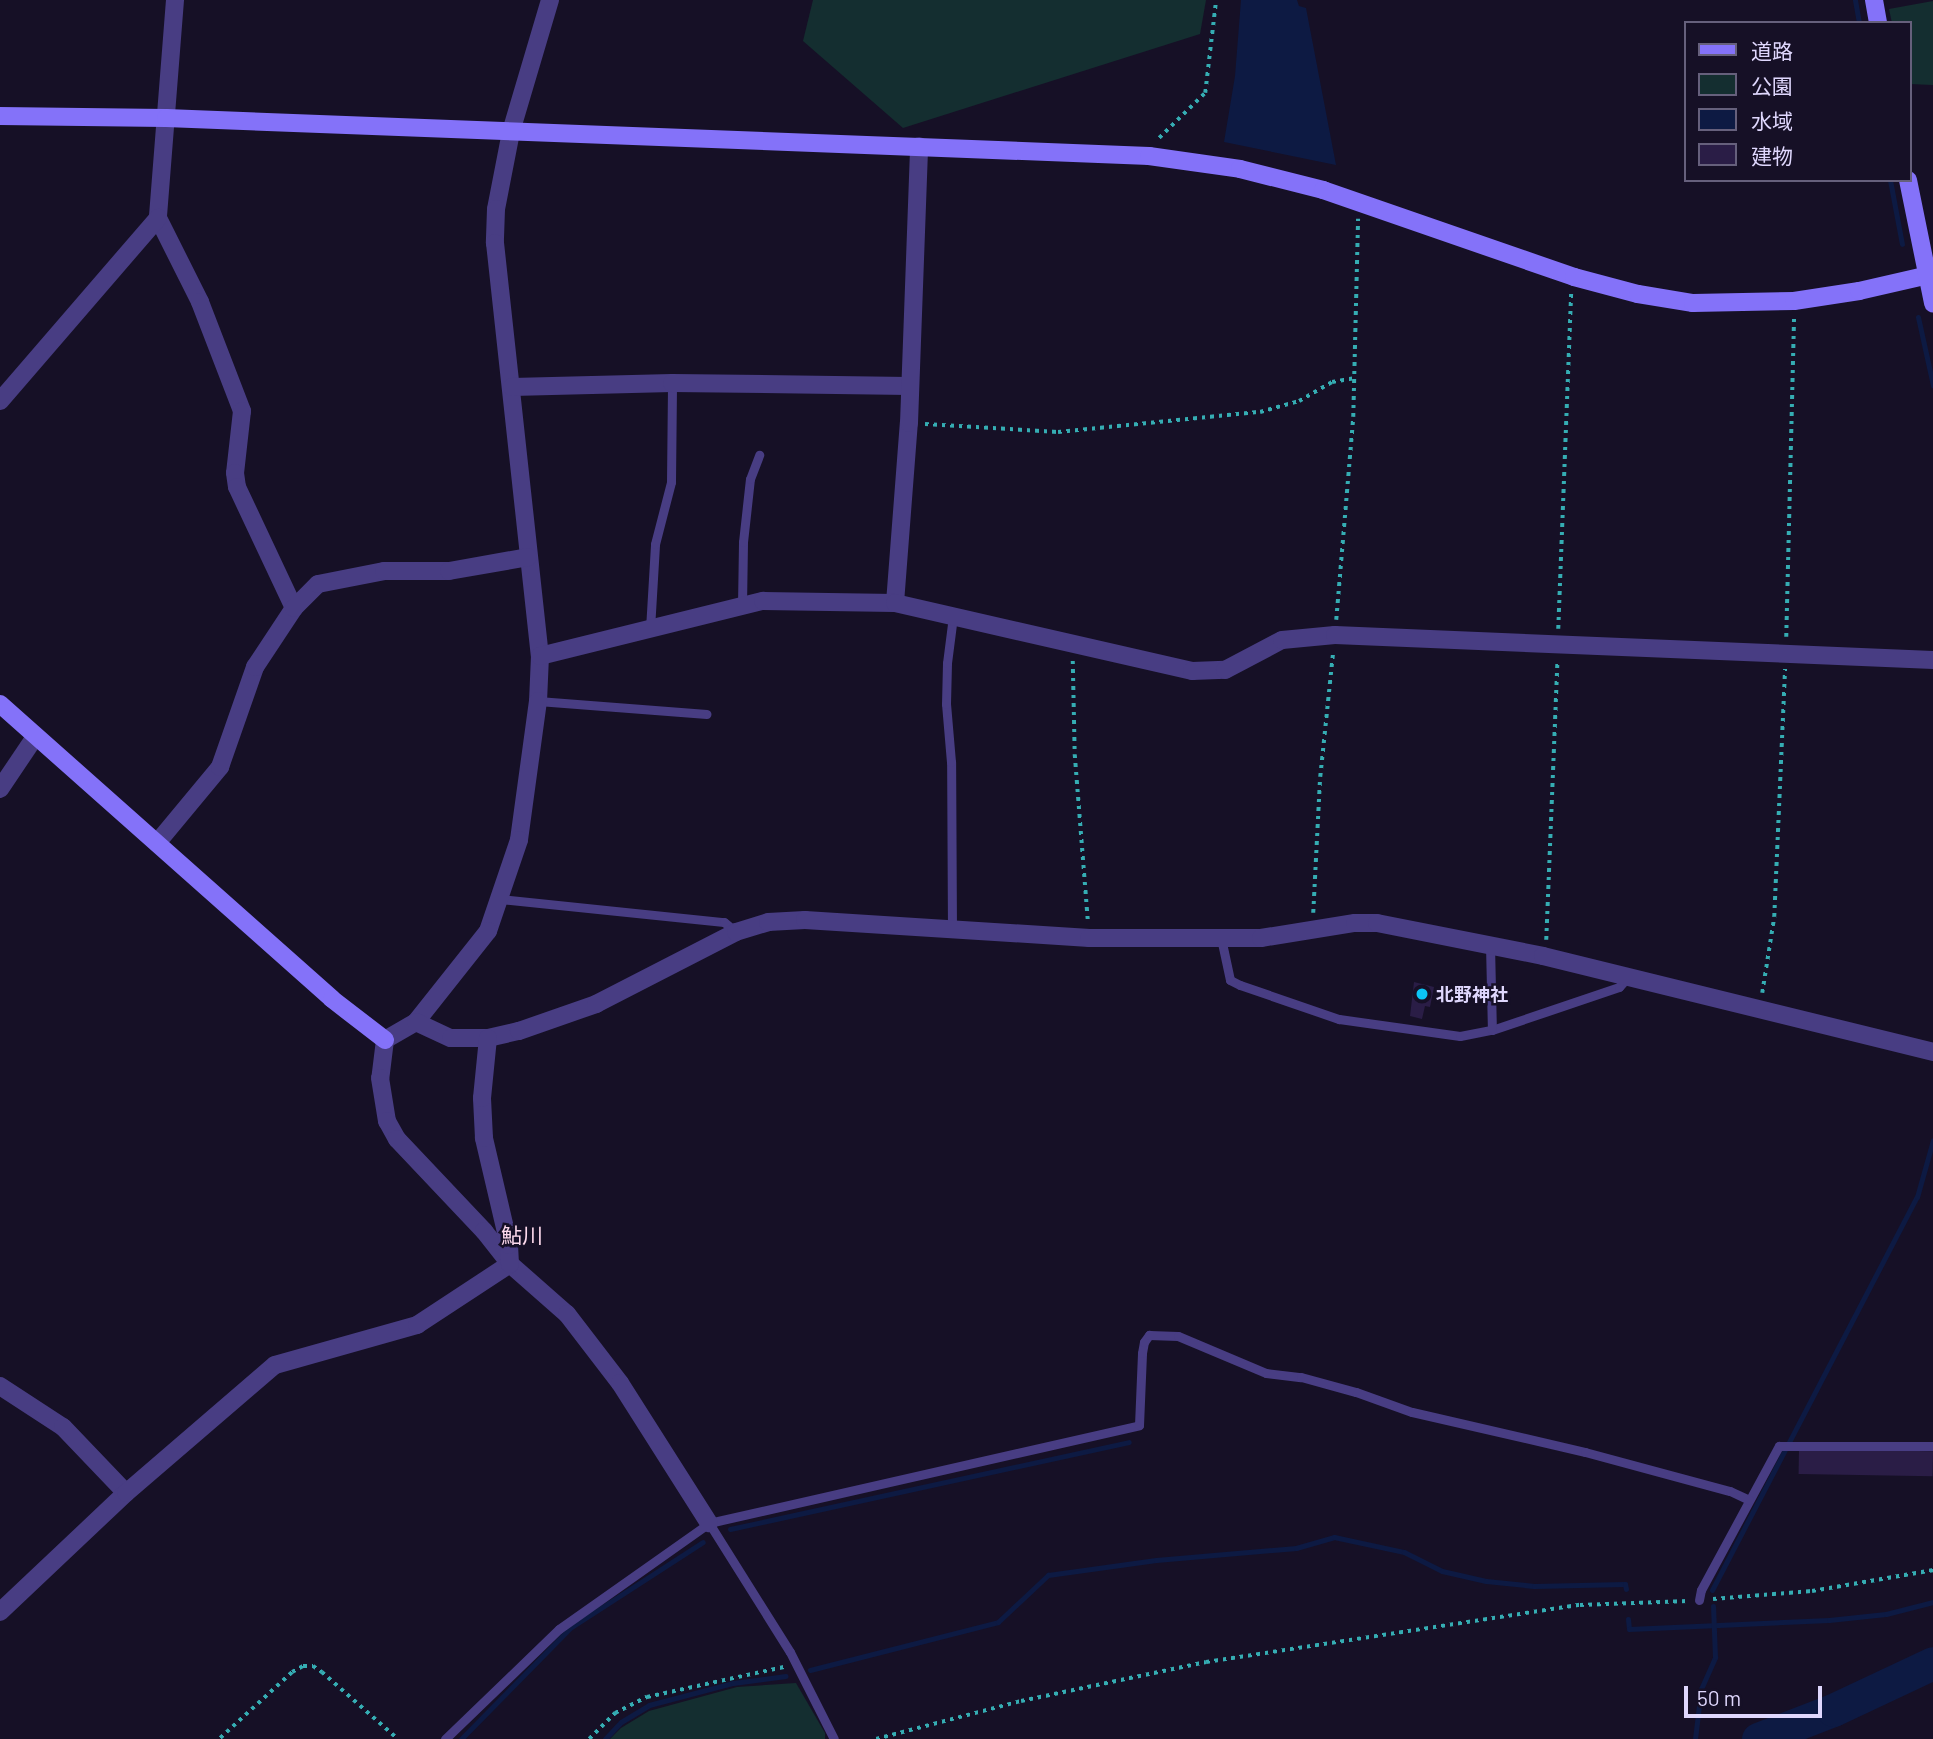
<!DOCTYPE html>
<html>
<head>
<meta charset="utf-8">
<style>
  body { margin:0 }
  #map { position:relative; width:1933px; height:1739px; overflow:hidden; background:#161026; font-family:Barlow,"Noto Sans JP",sans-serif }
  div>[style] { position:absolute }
  .green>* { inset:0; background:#142e30 }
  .water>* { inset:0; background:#0d1a43 }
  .stream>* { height:5px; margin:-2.5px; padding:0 2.5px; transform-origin:2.5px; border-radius:2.5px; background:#0d1a43 }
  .river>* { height:33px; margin:-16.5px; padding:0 16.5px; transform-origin:16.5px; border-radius:16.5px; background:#0d1a43 }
  .building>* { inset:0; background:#2a1d46; transform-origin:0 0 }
  .path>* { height:3.5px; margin-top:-1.75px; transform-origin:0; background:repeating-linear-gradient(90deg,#35adb3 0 3.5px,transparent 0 8.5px) }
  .lane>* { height:9px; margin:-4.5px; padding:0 4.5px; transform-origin:4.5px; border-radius:4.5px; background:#483d83 }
  .street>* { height:18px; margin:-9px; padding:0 9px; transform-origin:9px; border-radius:9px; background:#483d83 }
  .secondary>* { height:18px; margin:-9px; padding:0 9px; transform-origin:9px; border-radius:9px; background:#8472f9 }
  .dots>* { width:19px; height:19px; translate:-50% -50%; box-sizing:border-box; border:4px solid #161026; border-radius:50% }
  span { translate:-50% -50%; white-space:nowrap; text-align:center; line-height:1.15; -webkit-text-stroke:5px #161026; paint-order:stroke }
  .poi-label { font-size:18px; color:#dfd7fd; font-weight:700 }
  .left { translate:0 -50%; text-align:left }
  .quarter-label { font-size:21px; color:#fdd9ec }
  .legend { position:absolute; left:1684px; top:21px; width:228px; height:161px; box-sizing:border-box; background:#161026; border:2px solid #66607c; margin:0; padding:9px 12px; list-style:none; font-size:21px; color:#dfd7fd }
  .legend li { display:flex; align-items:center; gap:14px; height:35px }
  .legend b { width:35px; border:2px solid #66607c }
  .scale { position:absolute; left:1684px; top:1686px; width:138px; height:32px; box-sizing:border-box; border:4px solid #dfd7fd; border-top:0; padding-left:9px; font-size:21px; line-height:24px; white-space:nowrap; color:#dfd7fd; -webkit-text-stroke:5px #161026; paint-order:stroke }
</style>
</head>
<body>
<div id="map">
  <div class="green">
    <div style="clip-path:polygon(813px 0,1206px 0,1200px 34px,903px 128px,803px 41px)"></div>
    <div style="clip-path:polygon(1933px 1px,1933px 85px,1910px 84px,1910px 23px,1892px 23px,1889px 9px)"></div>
    <div style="clip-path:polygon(796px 1683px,825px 1733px,825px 1739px,610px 1739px,621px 1728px,649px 1711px,737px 1687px)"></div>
  </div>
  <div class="water">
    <div style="clip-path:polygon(1241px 0,1297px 0,1299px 6px,1306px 8px,1336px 165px,1224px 142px,1235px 76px)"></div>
  </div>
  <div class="stream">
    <div style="left:1855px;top:0;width:23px;rotate:80deg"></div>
    <div style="left:1890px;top:180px;width:65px;rotate:79.4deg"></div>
    <div style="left:1918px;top:317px;width:70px;rotate:77.6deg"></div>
    <div style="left:730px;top:1529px;width:408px;rotate:-12.3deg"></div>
    <div style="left:1712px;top:1590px;width:443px;rotate:-62.5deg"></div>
    <div style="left:1917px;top:1197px;width:59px;rotate:-74.3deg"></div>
    <div style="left:1628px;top:1619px;width:10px;rotate:84deg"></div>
    <div style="left:1629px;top:1629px;width:200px;rotate:-2.6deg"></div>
    <div style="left:1829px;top:1620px;width:57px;rotate:-6deg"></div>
    <div style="left:1886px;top:1614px;width:49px;rotate:-14.3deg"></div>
    <div style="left:810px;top:1670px;width:194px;rotate:-14.3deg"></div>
    <div style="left:998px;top:1622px;width:69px;rotate:-43.2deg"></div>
    <div style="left:1048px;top:1575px;width:109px;rotate:-7.9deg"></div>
    <div style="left:1156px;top:1560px;width:141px;rotate:-4.9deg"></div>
    <div style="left:1296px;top:1548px;width:40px;rotate:-16deg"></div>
    <div style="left:1334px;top:1537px;width:72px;rotate:12.1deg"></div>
    <div style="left:1404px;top:1552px;width:42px;rotate:26.6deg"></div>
    <div style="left:1442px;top:1571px;width:45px;rotate:12.8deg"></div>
    <div style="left:1486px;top:1581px;width:48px;rotate:5.9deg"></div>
    <div style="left:1534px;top:1586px;width:91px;rotate:-1.3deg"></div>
    <div style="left:1625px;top:1584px;width:5px;rotate:79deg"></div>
    <div style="left:461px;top:1739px;width:156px;rotate:-45.5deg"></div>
    <div style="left:570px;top:1628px;width:158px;rotate:-32.9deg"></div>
    <div style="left:605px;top:1739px;width:23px;rotate:-47deg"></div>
    <div style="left:621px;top:1722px;width:33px;rotate:-31deg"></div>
    <div style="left:649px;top:1705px;width:87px;rotate:-14.7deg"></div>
    <div style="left:733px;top:1683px;width:53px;rotate:-7.5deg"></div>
    <div style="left:1695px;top:1739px;width:50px;rotate:-83.2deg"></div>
    <div style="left:1701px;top:1689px;width:35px;rotate:-66deg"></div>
    <div style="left:1715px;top:1657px;width:51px;rotate:-92.2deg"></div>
  </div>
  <div class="river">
    <div style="left:1758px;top:1739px;width:80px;rotate:-21.1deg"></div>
    <div style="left:1833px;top:1710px;width:110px;rotate:-25.2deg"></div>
  </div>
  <div class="building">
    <div style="clip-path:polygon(1414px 982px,1434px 987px,1430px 1007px,1425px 1006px,1422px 1019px,1410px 1016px)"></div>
    <div style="left:1799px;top:1449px;width:134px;height:25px;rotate:1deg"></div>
  </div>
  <div class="path">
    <div style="left:1159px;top:138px;width:64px;rotate:-44.4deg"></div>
    <div style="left:1205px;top:93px;width:94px;rotate:-83.3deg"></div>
    <div style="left:925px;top:424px;width:133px;rotate:3.4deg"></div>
    <div style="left:1058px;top:432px;width:203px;rotate:-5.7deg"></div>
    <div style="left:1260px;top:412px;width:41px;rotate:-15.8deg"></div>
    <div style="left:1299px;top:401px;width:38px;rotate:-30deg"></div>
    <div style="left:1332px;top:382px;width:22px;rotate:-10deg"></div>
    <div style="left:1336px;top:620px;width:204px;rotate:-85.2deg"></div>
    <div style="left:1353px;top:417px;width:198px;rotate:-88.6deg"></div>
    <div style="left:1558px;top:629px;width:335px;rotate:-87.8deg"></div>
    <div style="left:1786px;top:637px;width:318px;rotate:-88.6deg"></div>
    <div style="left:1073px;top:661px;width:94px;rotate:88.8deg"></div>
    <div style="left:1075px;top:755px;width:168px;rotate:85.5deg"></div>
    <div style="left:1313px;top:913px;width:136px;rotate:-87.1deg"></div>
    <div style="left:1320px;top:777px;width:126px;rotate:-84.1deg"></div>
    <div style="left:1546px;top:940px;width:279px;rotate:-87.7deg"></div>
    <div style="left:1762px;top:993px;width:77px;rotate:-81deg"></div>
    <div style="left:1774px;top:917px;width:248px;rotate:-87.5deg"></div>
    <div style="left:1713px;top:1599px;width:99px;rotate:-4.6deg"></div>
    <div style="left:1812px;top:1591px;width:123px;rotate:-9.8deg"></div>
    <div style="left:220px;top:1738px;width:98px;rotate:-42.5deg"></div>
    <div style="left:292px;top:1672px;width:13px;rotate:-29deg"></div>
    <div style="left:303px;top:1666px;width:10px"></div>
    <div style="left:313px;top:1666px;width:11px;rotate:34deg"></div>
    <div style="left:322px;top:1672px;width:101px;rotate:41.4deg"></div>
    <div style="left:589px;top:1739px;width:37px;rotate:-45deg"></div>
    <div style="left:615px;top:1713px;width:36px;rotate:-27deg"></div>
    <div style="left:647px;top:1697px;width:140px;rotate:-12.4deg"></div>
    <div style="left:876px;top:1739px;width:150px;rotate:-14.7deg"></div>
    <div style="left:1021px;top:1701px;width:189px;rotate:-11.9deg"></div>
    <div style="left:1206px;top:1662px;width:378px;rotate:-8.7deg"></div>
    <div style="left:1580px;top:1605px;width:108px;rotate:-2.1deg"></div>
  </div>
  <div class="lane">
    <div style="left:742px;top:606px;width:64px;rotate:-89.1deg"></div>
    <div style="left:743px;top:542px;width:63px;rotate:-83.7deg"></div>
    <div style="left:750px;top:479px;width:26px;rotate:-69deg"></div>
    <div style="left:650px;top:629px;width:85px;rotate:-86.6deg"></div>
    <div style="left:655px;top:544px;width:64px;rotate:-75.5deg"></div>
    <div style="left:671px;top:482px;width:99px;rotate:-89.4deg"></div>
    <div style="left:538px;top:701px;width:169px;rotate:4.4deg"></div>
    <div style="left:500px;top:899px;width:225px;rotate:5.9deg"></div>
    <div style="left:724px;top:922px;width:16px;rotate:40deg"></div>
    <div style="left:952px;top:931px;width:169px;rotate:-90.3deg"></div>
    <div style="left:951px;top:762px;width:58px;rotate:-94.9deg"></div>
    <div style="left:946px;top:704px;width:41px;rotate:-88.6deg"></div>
    <div style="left:947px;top:663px;width:47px;rotate:-82.7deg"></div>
    <div style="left:1221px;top:938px;width:43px;rotate:77.9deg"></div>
    <div style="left:1230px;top:980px;width:11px;rotate:27deg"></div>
    <div style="left:1240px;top:985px;width:105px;rotate:19deg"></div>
    <div style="left:1339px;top:1019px;width:122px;rotate:8deg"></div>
    <div style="left:1460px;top:1036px;width:33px;rotate:-11deg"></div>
    <div style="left:1492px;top:1030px;width:134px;rotate:-18.7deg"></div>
    <div style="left:1619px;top:987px;width:13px;rotate:-48deg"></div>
    <div style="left:1490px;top:945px;width:85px;rotate:88.7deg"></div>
    <div style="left:709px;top:1523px;width:152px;rotate:57.9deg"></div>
    <div style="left:790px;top:1652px;width:97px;rotate:63.2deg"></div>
    <div style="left:1699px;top:1600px;width:10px;rotate:-79deg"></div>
    <div style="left:1701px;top:1590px;width:164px;rotate:-61.6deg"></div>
    <div style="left:1779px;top:1446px;width:154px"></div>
    <div style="left:445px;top:1739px;width:158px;rotate:-44deg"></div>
    <div style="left:559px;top:1629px;width:184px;rotate:-35.2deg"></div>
    <div style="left:709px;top:1523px;width:441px;rotate:-12.8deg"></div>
    <div style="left:1139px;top:1425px;width:72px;rotate:-87.6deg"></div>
    <div style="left:1142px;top:1353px;width:11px;rotate:-80deg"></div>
    <div style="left:1144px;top:1342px;width:9px;rotate:-54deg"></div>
    <div style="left:1149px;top:1335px;width:29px;rotate:2deg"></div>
    <div style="left:1178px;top:1336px;width:95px;rotate:22.8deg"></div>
    <div style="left:1266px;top:1373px;width:35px;rotate:7deg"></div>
    <div style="left:1301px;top:1377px;width:57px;rotate:15.3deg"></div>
    <div style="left:1356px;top:1392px;width:59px;rotate:19.7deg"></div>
    <div style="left:1412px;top:1412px;width:178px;rotate:13deg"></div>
    <div style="left:1585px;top:1452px;width:150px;rotate:15.1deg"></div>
    <div style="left:1730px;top:1491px;width:21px;rotate:25deg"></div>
  </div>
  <div class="street">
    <div style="left:175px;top:0;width:219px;rotate:94.5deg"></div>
    <div style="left:158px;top:218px;width:94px;rotate:63.4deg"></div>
    <div style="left:200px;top:302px;width:117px;rotate:68.9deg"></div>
    <div style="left:242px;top:411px;width:62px;rotate:96.4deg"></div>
    <div style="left:235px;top:473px;width:14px;rotate:82deg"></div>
    <div style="left:237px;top:487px;width:134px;rotate:64.8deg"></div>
    <div style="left:550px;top:0;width:138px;rotate:106.5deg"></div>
    <div style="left:511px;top:132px;width:78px;rotate:101deg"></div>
    <div style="left:496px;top:209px;width:34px;rotate:92deg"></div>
    <div style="left:495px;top:243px;width:415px;rotate:83.8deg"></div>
    <div style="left:540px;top:656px;width:45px;rotate:92.5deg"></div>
    <div style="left:538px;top:701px;width:140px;rotate:97.8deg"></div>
    <div style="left:519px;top:840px;width:96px;rotate:108.8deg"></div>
    <div style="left:488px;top:931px;width:116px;rotate:128.4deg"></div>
    <div style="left:416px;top:1022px;width:36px;rotate:150deg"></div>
    <div style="left:385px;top:1040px;width:38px;rotate:97deg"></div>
    <div style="left:380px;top:1078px;width:44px;rotate:80.8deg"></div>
    <div style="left:387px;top:1121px;width:21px;rotate:61deg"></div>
    <div style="left:397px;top:1139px;width:127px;rotate:46.6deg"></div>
    <div style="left:484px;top:1231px;width:42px;rotate:51.8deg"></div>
    <div style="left:510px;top:1264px;width:76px;rotate:41.3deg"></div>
    <div style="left:567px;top:1314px;width:87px;rotate:52.5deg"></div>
    <div style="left:620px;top:1383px;width:166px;rotate:57.6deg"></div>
    <div style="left:512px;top:387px;width:160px;rotate:-1.4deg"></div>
    <div style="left:672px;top:383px;width:237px;rotate:0.7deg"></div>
    <div style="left:0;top:401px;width:242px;rotate:-49.2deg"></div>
    <div style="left:895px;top:603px;width:181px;rotate:-85.6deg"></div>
    <div style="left:909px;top:423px;width:277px;rotate:-87.9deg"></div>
    <div style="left:540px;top:656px;width:230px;rotate:-13.9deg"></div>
    <div style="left:763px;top:601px;width:132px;rotate:0.9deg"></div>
    <div style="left:895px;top:603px;width:305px;rotate:12.9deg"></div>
    <div style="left:1192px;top:671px;width:33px;rotate:-2deg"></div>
    <div style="left:1225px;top:670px;width:64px;rotate:-27.8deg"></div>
    <div style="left:1282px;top:640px;width:53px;rotate:-5.4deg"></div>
    <div style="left:1335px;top:635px;width:599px;rotate:2.39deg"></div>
    <div style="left:0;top:789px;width:63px;rotate:-56.1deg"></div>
    <div style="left:157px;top:843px;width:99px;rotate:-50.3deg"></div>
    <div style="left:220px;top:767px;width:106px;rotate:-70.7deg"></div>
    <div style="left:255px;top:667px;width:71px;rotate:-56.5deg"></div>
    <div style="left:294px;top:608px;width:34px;rotate:-45deg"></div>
    <div style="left:318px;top:584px;width:67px;rotate:-11.1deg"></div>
    <div style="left:384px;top:571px;width:65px"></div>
    <div style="left:449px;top:571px;width:80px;rotate:-10deg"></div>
    <div style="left:416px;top:1022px;width:38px;rotate:25deg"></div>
    <div style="left:451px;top:1038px;width:37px"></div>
    <div style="left:488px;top:1038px;width:32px;rotate:-13deg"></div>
    <div style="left:519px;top:1031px;width:82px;rotate:-19.3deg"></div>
    <div style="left:596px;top:1004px;width:157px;rotate:-27.2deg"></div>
    <div style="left:736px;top:932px;width:34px;rotate:-17deg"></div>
    <div style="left:768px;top:922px;width:37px;rotate:-3deg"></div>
    <div style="left:805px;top:920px;width:285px;rotate:3.6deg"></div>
    <div style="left:1089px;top:938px;width:172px"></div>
    <div style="left:1261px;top:938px;width:95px;rotate:-9.1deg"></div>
    <div style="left:1355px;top:923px;width:22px"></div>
    <div style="left:1377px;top:923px;width:169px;rotate:11.2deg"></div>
    <div style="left:1543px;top:956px;width:402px;rotate:13.8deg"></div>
    <div style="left:0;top:1386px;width:75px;rotate:33.1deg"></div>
    <div style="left:63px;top:1427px;width:91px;rotate:46.3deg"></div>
    <div style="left:0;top:1612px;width:173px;rotate:-43.4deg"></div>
    <div style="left:126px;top:1493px;width:196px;rotate:-40.7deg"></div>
    <div style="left:275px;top:1365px;width:148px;rotate:-15.7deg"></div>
    <div style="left:417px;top:1325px;width:111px;rotate:-33.3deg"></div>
    <div style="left:510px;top:1264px;width:19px;rotate:-93deg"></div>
    <div style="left:509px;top:1245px;width:110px;rotate:-103.2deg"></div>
    <div style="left:484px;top:1138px;width:40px;rotate:-92.9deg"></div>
    <div style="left:482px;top:1098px;width:60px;rotate:-84.3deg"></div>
  </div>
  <div class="secondary">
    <div style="left:1874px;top:0;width:23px;rotate:80deg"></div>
    <div style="left:0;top:116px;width:166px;rotate:0.7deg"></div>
    <div style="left:166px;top:118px;width:984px;rotate:2.21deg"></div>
    <div style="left:1149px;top:156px;width:92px;rotate:8.1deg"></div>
    <div style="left:1240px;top:169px;width:86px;rotate:14.2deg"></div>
    <div style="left:1323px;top:190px;width:266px;rotate:19.1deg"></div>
    <div style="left:1574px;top:277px;width:66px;rotate:14.9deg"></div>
    <div style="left:1638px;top:294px;width:56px;rotate:9.3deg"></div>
    <div style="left:1693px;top:303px;width:101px;rotate:-1.1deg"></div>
    <div style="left:1794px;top:301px;width:66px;rotate:-8.7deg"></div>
    <div style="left:1859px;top:291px;width:76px;rotate:-12.9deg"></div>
    <div style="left:1908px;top:180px;width:126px;rotate:78.5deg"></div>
    <div style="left:0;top:704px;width:444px;rotate:41.6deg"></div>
    <div style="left:332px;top:999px;width:67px;rotate:37.7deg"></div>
  </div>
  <div class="dots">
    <div style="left:1422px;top:994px;background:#0bc4f5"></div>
  </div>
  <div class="poi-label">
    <span class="left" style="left:1436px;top:994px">北野神社</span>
  </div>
  <div class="quarter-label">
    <span style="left:522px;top:1235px">鮎川</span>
  </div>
  <ul class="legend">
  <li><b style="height:9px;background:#8472f9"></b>道路</li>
  <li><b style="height:19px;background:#142e30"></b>公園</li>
  <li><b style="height:19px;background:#0d1a43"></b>水域</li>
  <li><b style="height:19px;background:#2a1d46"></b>建物</li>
  </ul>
  <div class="scale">50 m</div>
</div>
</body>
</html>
